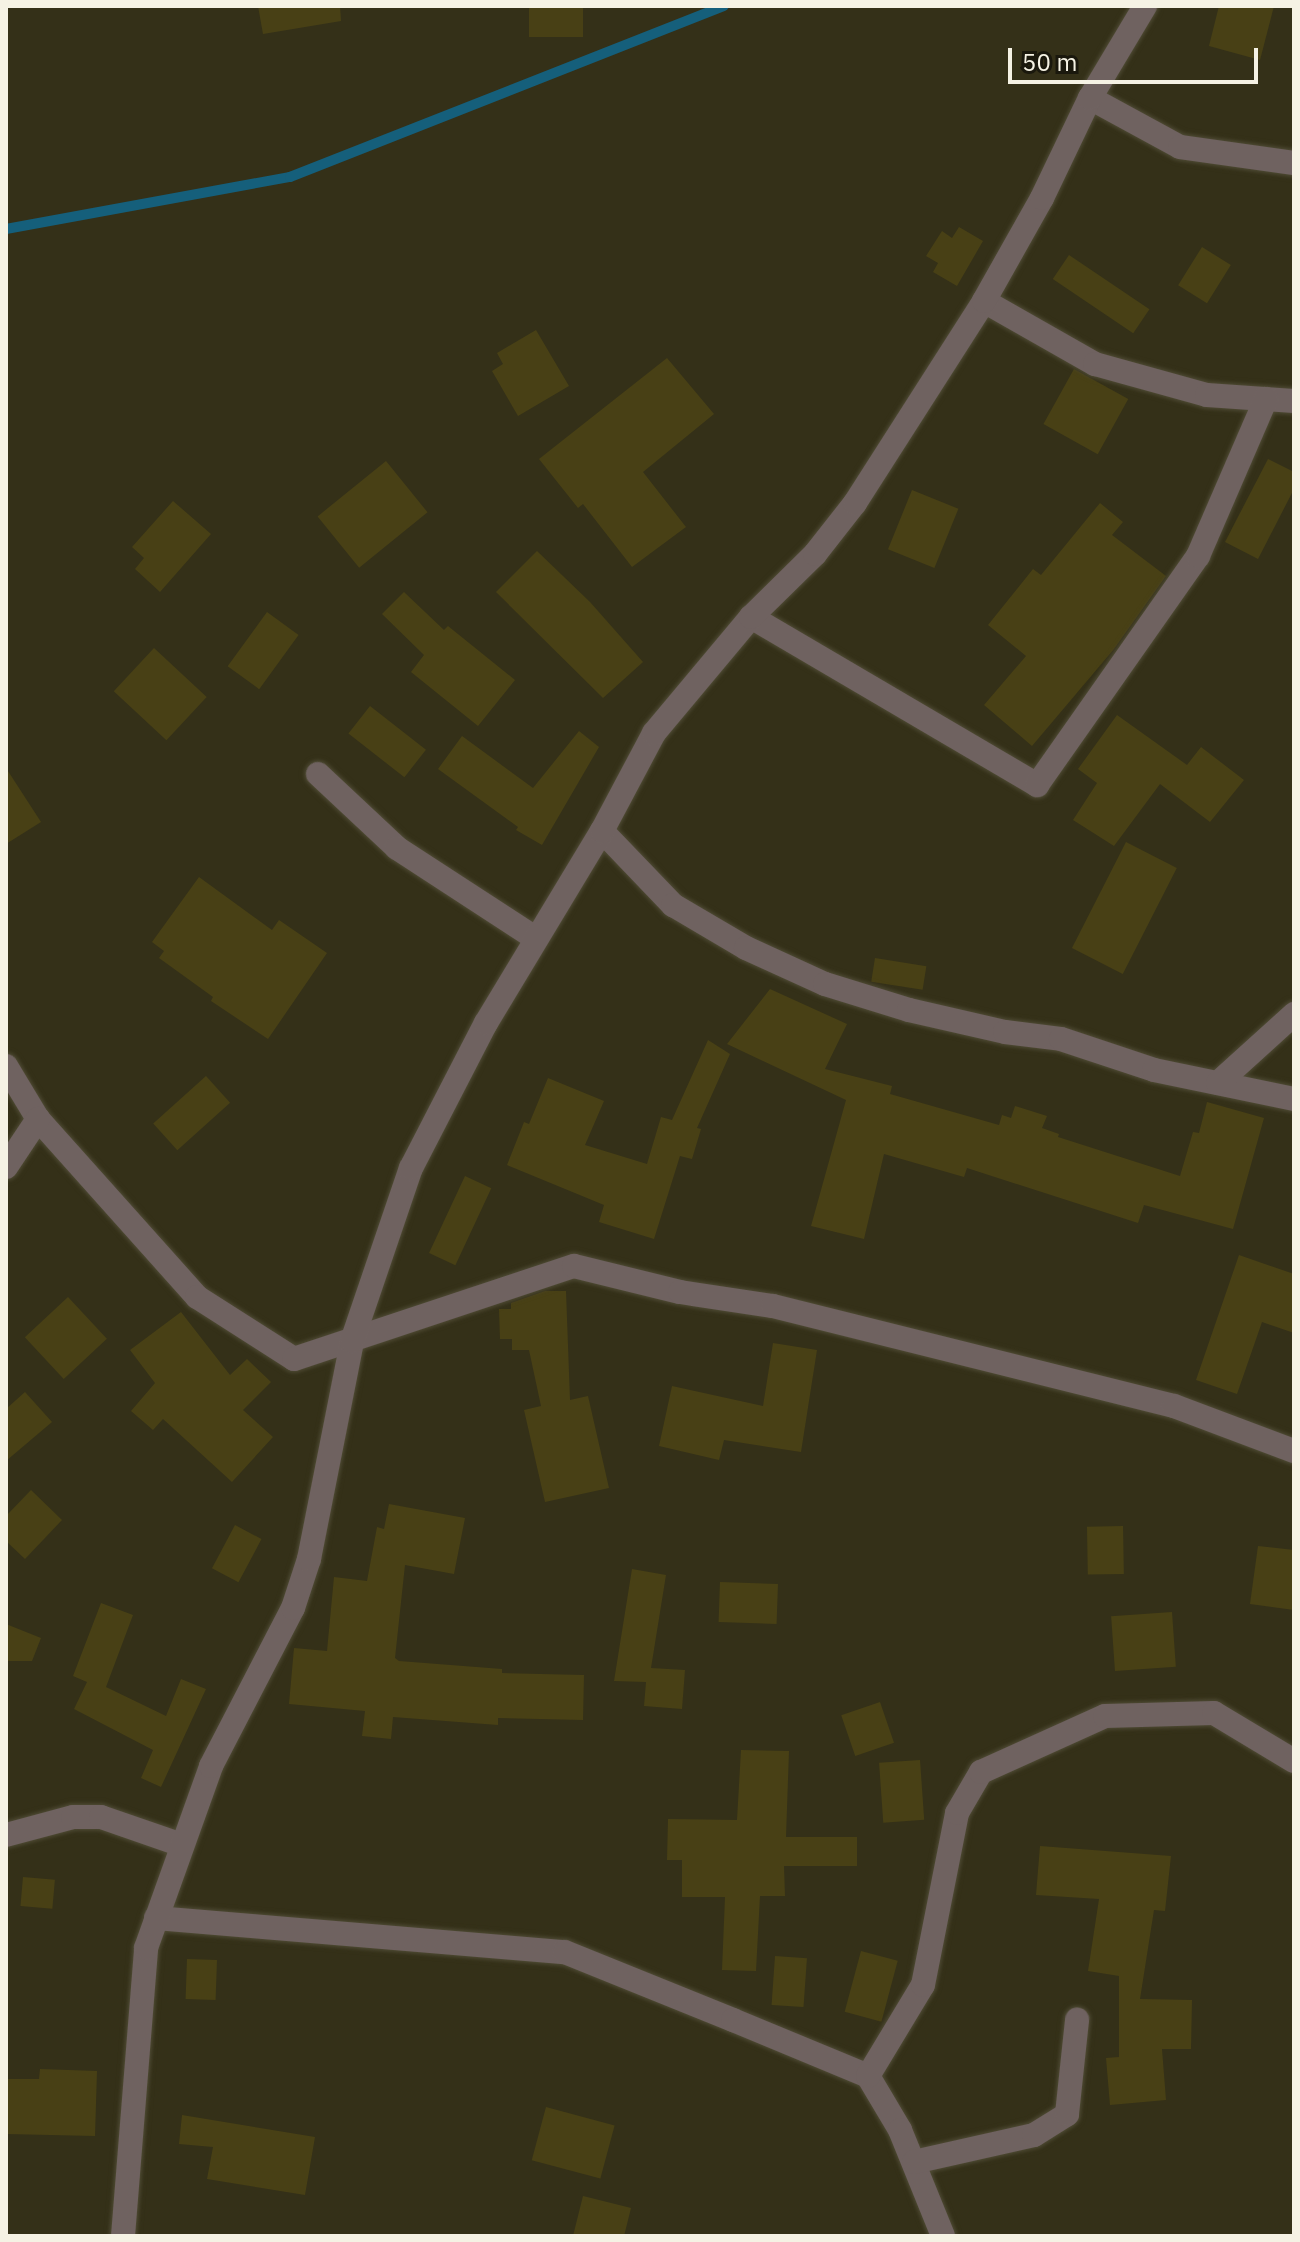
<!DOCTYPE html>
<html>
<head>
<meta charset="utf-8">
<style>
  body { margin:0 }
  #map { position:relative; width:1300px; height:2242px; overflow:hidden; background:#343018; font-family:"IBM Plex Sans",sans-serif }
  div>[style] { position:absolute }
  .stream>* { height:10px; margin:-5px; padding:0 5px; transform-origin:5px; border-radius:5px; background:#155f7b }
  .building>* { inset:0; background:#484015; transform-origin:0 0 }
  .roads { filter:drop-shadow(0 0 2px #4f4b35) drop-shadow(0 0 2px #4f4b35) }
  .street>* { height:24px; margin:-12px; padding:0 12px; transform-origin:12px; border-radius:12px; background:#6f6260 }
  span { translate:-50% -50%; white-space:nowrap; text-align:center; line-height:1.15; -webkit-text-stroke:8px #1a180d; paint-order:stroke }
  .frame { position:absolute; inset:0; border:8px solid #f5f2e4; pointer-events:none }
  .scale { position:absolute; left:1008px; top:48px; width:250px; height:36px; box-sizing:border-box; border:4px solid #f5f2e4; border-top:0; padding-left:10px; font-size:24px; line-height:28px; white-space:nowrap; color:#f5f2e4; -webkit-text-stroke:6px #1a180d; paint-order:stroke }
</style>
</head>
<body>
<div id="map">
  <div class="stream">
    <div style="left:6px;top:229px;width:289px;rotate:-10.4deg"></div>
    <div style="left:290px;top:177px;width:466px;rotate:-21.5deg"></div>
  </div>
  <div class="building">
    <div style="clip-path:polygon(258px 6px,340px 6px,341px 21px,263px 34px)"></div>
    <div style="left:529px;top:6px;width:54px;height:31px"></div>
    <div style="clip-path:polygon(1219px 6px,1274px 6px,1260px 60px,1209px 46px)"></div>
    <div style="clip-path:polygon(959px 227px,983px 241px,957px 286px,933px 272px,938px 263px,926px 256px,942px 231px,952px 238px)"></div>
    <div style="left:1202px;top:247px;width:34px;height:45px;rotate:32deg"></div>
    <div style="left:1069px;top:255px;width:97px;height:29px;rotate:34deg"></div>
    <div style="clip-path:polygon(536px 330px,569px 386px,518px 416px,492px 371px,503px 364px,497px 353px)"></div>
    <div style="clip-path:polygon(667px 358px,714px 414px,643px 472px,686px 527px,632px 567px,583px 504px,578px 508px,539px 459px)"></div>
    <div style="left:1074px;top:369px;width:62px;height:63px;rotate:29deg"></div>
    <div style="clip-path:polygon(1268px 459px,1294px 472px,1294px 489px,1258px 559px,1225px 542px)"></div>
    <div style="left:386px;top:461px;width:66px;height:88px;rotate:51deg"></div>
    <div style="left:912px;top:490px;width:50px;height:64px;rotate:22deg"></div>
    <div style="clip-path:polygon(173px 501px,211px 534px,160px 592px,135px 569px,144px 558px,132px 547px)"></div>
    <div style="clip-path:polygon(1100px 503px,1123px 522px,1112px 535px,1166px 576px,1114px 649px,1032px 746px,984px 705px,1026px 656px,988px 625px,1033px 569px,1041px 575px)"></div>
    <div style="clip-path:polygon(537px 551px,590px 602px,643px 662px,603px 698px,496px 592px)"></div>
    <div style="clip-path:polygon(404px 592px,444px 630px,448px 626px,515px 680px,478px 726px,411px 672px,424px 655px,382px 614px)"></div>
    <div style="left:267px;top:612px;width:39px;height:67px;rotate:36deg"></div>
    <div style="left:154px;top:648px;width:72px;height:59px;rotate:43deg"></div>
    <div style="left:370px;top:706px;width:71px;height:35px;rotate:38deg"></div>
    <div style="clip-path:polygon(1117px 715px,1187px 765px,1201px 747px,1244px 780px,1210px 822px,1160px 784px,1114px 846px,1073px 820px,1097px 783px,1078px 769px)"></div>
    <div style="clip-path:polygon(579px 731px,599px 747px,542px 845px,516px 830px,518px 827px,438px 769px,462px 736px,533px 788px)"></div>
    <div style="clip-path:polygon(6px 768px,41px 822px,6px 844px)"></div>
    <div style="left:1126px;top:842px;width:57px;height:119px;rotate:27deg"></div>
    <div style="clip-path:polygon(199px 877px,272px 930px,279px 920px,327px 953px,268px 1039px,211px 1001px,213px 997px,159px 958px,164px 951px,152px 942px)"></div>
    <div style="left:875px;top:958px;width:52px;height:24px;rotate:9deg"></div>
    <div style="clip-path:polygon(770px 989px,847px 1024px,825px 1069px,892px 1086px,890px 1094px,999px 1125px,1002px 1115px,1011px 1118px,1015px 1106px,1047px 1116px,1042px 1128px,1059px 1134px,1058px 1137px,1180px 1176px,1193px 1132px,1199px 1133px,1207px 1102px,1264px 1118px,1233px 1229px,1144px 1205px,1138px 1223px,967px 1168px,964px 1177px,884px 1154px,864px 1239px,811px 1226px,846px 1100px,727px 1044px)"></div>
    <div style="clip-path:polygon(708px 1040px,730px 1054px,697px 1128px,701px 1129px,692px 1159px,680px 1156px,654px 1239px,599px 1222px,604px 1205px,507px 1165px,524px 1122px,529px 1124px,548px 1078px,604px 1101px,585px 1145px,647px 1164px,661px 1117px,672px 1120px)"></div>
    <div style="left:206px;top:1076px;width:36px;height:71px;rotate:48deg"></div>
    <div style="left:465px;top:1176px;width:29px;height:85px;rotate:25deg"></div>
    <div style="clip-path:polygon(1239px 1255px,1294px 1274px,1294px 1333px,1262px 1322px,1237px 1394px,1196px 1380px)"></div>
    <div style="clip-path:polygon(545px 1291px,566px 1291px,570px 1400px,588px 1396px,609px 1488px,545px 1502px,524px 1410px,541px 1406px,529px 1350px,512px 1350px,512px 1339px,500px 1339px,499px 1309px,511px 1309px,511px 1303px)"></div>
    <div style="left:68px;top:1297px;width:57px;height:59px;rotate:47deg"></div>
    <div style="clip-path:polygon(181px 1312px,230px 1375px,247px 1359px,271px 1382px,243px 1410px,273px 1437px,232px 1482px,163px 1419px,153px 1430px,131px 1411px,155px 1383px,130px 1350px)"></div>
    <div style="clip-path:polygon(773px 1343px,817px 1350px,801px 1452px,724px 1440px,719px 1460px,659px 1446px,672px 1386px,763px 1406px)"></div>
    <div style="clip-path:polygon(25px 1392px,52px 1422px,6px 1461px,6px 1409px)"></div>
    <div style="clip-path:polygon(31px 1490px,62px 1520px,25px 1559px,6px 1541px,6px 1516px)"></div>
    <div style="clip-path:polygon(389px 1504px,465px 1518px,454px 1574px,405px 1565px,395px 1658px,399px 1661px,502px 1669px,502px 1673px,584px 1675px,583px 1720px,498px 1718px,498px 1725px,393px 1717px,391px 1739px,362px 1736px,365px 1711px,289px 1704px,294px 1648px,327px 1651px,334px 1577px,367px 1581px,377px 1527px,384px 1529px)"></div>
    <div style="left:235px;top:1525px;width:30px;height:49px;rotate:28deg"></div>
    <div style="left:1123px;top:1526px;width:48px;height:36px;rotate:89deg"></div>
    <div style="clip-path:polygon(1258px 1546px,1294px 1550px,1294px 1610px,1250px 1604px)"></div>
    <div style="clip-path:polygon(632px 1569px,666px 1575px,651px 1668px,685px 1670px,682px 1709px,644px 1706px,646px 1682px,614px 1681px)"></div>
    <div style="left:720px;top:1582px;width:58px;height:40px;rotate:2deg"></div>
    <div style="clip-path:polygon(101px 1603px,133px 1615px,106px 1687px,166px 1716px,181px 1679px,206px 1689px,161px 1787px,141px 1778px,153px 1750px,74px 1709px,87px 1682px,73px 1676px)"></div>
    <div style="left:1172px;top:1612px;width:55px;height:61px;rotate:86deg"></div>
    <div style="clip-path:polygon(6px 1624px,41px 1638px,32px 1661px,6px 1661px)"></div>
    <div style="left:880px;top:1702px;width:43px;height:41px;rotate:71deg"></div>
    <div style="clip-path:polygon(741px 1750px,789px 1751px,786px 1837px,857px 1837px,857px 1866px,784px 1866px,785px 1896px,760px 1896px,756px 1971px,722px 1970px,725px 1897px,682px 1897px,682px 1860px,667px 1860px,668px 1819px,737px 1820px)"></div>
    <div style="left:920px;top:1760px;width:60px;height:41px;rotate:86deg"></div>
    <div style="clip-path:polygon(1040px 1846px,1171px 1856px,1165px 1911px,1154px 1910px,1140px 1999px,1192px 2000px,1191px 2049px,1162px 2049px,1166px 2100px,1110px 2105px,1106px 2058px,1119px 2057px,1119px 1976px,1088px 1971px,1099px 1899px,1036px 1895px)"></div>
    <div style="left:23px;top:1877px;width:32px;height:29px;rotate:5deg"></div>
    <div style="left:861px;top:1951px;width:38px;height:63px;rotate:15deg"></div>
    <div style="left:775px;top:1956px;width:32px;height:49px;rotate:4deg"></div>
    <div style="left:187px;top:1959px;width:30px;height:40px;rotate:2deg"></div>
    <div style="clip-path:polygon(40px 2069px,97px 2071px,95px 2136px,6px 2134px,6px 2079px,39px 2079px)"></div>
    <div style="left:546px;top:2107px;width:71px;height:55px;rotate:15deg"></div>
    <div style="clip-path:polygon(182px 2115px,315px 2137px,305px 2195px,207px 2179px,213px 2147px,179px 2144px)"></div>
    <div style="clip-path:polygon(583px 2196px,631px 2208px,624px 2236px,573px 2236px)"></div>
  </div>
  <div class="roads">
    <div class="street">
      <div style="left:1090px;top:98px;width:102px;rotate:28.6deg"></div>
      <div style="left:1180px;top:147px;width:115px;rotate:8deg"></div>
      <div style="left:984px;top:301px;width:128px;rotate:29.6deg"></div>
      <div style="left:1095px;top:364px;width:116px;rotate:15.5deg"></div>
      <div style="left:1207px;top:395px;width:87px;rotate:3.9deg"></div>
      <div style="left:751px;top:617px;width:332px;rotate:30.4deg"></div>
      <div style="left:1037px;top:785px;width:280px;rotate:-54.9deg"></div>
      <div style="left:1198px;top:556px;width:171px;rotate:-66.6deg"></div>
      <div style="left:318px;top:774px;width:108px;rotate:43.1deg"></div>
      <div style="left:397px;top:848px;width:165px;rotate:33.1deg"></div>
      <div style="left:602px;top:831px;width:103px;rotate:46.2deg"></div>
      <div style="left:673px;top:905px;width:85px;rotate:30.5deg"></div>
      <div style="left:746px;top:948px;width:87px;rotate:24.5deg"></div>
      <div style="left:825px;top:984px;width:88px;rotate:17.2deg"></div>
      <div style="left:909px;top:1010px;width:98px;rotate:12.9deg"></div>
      <div style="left:1005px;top:1032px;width:56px;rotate:7.1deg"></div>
      <div style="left:1061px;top:1039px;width:98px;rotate:18.4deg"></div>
      <div style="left:1154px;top:1070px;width:143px;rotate:11.7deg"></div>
      <div style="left:6px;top:1066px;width:62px;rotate:58.9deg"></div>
      <div style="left:38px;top:1119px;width:239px;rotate:48.2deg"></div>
      <div style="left:197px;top:1297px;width:115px;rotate:32.6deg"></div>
      <div style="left:294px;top:1359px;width:295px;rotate:-18.4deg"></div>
      <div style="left:574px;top:1266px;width:109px;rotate:13.8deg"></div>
      <div style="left:680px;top:1292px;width:94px;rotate:8.6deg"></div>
      <div style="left:773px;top:1306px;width:413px;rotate:14deg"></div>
      <div style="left:1174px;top:1406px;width:128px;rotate:20.6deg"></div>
      <div style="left:1218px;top:1083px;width:103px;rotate:-42.2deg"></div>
      <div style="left:6px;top:1167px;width:58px;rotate:-56.3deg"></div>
      <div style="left:6px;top:1835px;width:69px;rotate:-15deg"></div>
      <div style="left:73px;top:1817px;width:28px"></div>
      <div style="left:101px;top:1817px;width:86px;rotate:19.1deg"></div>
      <div style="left:156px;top:1918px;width:410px;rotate:4.8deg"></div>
      <div style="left:565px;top:1952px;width:181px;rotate:22deg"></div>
      <div style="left:733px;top:2020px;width:146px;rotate:22.5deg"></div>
      <div style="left:868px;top:2076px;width:63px;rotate:59.3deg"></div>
      <div style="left:900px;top:2130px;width:114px;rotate:67.9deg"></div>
      <div style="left:868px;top:2076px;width:106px;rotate:-58.9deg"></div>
      <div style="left:923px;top:1985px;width:175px;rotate:-78.8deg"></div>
      <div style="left:957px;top:1813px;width:48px;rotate:-59.7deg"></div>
      <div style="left:981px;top:1772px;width:136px;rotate:-24.3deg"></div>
      <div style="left:1105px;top:1716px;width:109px;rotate:-1.6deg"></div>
      <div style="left:1214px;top:1713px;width:93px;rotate:31deg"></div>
      <div style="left:914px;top:2162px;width:123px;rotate:-12.7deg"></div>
      <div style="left:1034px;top:2135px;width:39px;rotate:-32deg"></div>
      <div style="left:1067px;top:2114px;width:95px;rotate:-83.9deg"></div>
      <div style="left:123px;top:2236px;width:289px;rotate:-85.4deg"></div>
      <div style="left:146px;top:1948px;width:193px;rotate:-70.3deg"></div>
      <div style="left:211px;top:1766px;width:178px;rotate:-62.6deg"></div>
      <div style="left:293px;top:1608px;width:52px;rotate:-71.9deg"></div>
      <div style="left:309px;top:1559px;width:222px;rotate:-78.8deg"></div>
      <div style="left:352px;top:1341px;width:183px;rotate:-71.2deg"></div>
      <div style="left:411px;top:1168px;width:163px;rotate:-62.7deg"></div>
      <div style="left:486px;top:1023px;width:224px;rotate:-58.9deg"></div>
      <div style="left:602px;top:831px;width:111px;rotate:-62deg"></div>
      <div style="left:654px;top:733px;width:151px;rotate:-50.1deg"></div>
      <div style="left:751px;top:617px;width:90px;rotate:-44.5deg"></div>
      <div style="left:815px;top:554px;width:65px;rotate:-51.9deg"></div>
      <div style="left:855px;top:503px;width:240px;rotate:-57.4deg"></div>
      <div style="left:984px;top:301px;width:118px;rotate:-60.6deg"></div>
      <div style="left:1042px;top:198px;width:111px;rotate:-64.4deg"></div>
      <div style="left:1090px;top:98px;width:107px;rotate:-59.1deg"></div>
    </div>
  </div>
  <div class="frame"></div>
  <div class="scale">50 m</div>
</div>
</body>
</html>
